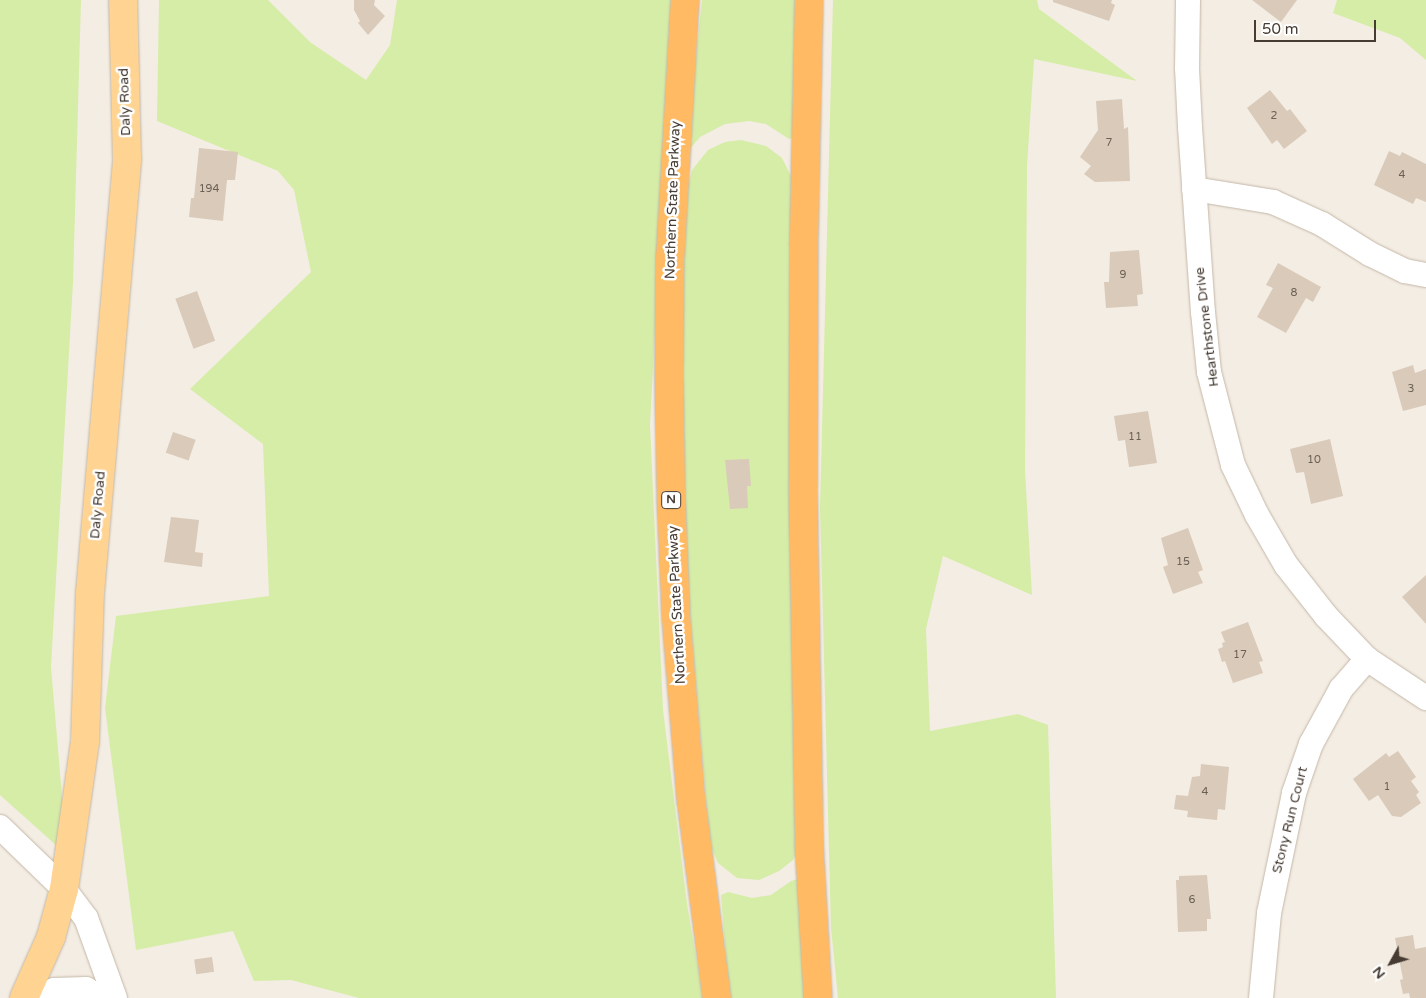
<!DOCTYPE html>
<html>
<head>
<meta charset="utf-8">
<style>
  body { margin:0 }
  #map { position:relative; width:1426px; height:998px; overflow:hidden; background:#f4ede3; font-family:"Varela Round",sans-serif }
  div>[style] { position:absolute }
  .green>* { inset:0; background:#d5eda7 }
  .building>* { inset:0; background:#dacaba; transform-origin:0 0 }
  .roads { filter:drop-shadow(0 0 1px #c3b7a8) drop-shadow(0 0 1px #c3b7a8) }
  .minor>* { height:24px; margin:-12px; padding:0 12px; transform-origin:12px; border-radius:12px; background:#fff }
  .major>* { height:28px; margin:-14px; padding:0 14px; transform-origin:14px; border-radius:14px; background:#ffd391 }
  .highway>* { height:28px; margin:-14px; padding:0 14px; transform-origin:14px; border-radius:14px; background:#ffba63 }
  span { translate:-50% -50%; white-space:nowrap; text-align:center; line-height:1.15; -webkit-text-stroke:5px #fff; paint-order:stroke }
  .number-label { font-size:11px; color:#6b6055 }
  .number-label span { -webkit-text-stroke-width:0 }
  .shield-label span { padding:1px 4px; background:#fff; border:1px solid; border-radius:4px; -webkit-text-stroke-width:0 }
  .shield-label { font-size:12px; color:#463c33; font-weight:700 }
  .street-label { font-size:14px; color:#463c33 }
  .north { position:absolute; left:1366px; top:938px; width:50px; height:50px; -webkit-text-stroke:4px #fff; paint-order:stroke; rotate:231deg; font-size:14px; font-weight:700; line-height:20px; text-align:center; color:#463c33 }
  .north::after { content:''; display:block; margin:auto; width:18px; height:22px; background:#463c33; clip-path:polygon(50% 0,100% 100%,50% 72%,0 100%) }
  .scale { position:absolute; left:1254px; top:20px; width:122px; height:22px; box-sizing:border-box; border:2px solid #463c33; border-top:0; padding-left:6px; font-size:15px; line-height:18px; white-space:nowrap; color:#463c33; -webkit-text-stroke:4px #fff; paint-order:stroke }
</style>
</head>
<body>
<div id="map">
  <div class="green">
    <div style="clip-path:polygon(0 0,81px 0,73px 282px,51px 667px,67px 855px,0 795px)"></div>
    <div style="clip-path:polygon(159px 0,268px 0,310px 42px,366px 80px,390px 45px,397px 0,672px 0,650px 425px,663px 710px,687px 904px,703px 998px,359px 998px,291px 980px,254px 981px,233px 931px,136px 950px,105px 708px,116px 616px,269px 596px,263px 444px,190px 389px,311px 272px,294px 190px,278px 171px,157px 121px)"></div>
    <div style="clip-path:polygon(702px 0,799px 0,794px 137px,789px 139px,766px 124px,749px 121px,725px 124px,700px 137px,688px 151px,687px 145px)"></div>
    <div style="clip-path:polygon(833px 0,1037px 0,1039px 9px,1137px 81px,1034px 59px,1027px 166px,1025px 470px,1032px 595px,943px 556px,926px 629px,930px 731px,1018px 714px,1048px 725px,1056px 998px,838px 998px,831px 928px,820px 507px)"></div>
    <div style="clip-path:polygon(1337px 0,1426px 0,1426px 60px,1400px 38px,1333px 13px)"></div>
    <div style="clip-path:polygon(741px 140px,766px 146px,782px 158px,794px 182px,799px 849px,793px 860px,779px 871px,759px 880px,737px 878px,718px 863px,710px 845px,690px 614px,682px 485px,683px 247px,687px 192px,692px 170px,708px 150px,725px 142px)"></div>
    <div style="clip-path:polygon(801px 878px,815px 998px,731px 998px,727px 970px,721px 895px,728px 892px,752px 898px,771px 895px,791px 881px)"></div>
  </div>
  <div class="building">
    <div style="clip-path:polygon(354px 0,375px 0,374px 5px,385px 16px,368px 35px,358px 23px,360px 21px,354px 10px)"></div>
    <div style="clip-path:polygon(1053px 0,1112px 0,1111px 3px,1115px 5px,1109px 21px,1053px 2px)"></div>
    <div style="clip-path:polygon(1252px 0,1297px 0,1281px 22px)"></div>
    <div style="clip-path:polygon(1270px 90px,1287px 111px,1290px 109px,1307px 131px,1284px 149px,1277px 140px,1272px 144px,1247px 108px)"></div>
    <div style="clip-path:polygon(1122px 99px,1124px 129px,1128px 127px,1130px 181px,1095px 182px,1084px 174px,1091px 166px,1080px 157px,1098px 130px,1096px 101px)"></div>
    <div style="clip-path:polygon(199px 148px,238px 152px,235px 180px,227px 180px,223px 221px,189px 217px,191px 198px,194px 198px)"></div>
    <div style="clip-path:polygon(1389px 151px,1400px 156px,1402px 152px,1426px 164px,1426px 202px,1416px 198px,1413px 204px,1374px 185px)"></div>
    <div style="clip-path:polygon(1139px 250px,1143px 294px,1137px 295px,1138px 306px,1106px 308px,1104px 282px,1109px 282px,1110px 252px)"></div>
    <div style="clip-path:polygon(1278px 263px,1321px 287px,1313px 302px,1306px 298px,1286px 333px,1257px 317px,1273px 288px,1266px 285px)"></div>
    <div style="left:197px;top:291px;width:53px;height:23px;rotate:70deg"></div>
    <div style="clip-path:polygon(1413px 365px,1415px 373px,1426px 369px,1426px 405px,1403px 411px,1392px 372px)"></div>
    <div style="clip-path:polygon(1148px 411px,1157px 463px,1129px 467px,1125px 440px,1118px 441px,1114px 416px)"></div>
    <div style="left:173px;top:432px;width:24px;height:22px;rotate:19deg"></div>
    <div style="clip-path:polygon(1330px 439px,1343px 496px,1311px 504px,1304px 472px,1296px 473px,1290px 449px)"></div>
    <div style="clip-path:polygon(749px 459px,751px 486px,747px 486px,748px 508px,730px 509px,725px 460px)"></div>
    <div style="clip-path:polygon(171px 517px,199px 520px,195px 552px,203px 553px,202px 567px,164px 562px)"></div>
    <div style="clip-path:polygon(1188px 528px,1203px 570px,1198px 572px,1203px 583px,1173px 594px,1163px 567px,1168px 565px,1161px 538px)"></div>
    <div style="clip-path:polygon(1426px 575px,1426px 624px,1402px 597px)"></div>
    <div style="clip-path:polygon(1248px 622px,1263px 661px,1259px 662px,1263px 673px,1233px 683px,1225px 661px,1222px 662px,1218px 649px,1223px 647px,1222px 643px,1225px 642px,1221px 632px)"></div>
    <div style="clip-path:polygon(1398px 751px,1416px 777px,1411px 781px,1419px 792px,1416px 795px,1421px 803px,1401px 817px,1392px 816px,1378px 795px,1369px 801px,1353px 779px,1386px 753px,1389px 757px)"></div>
    <div style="clip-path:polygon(1201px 764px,1229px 767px,1225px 810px,1218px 809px,1217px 820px,1187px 817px,1188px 811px,1174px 809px,1176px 795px,1188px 796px,1192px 777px,1200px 776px)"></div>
    <div style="clip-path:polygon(1207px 875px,1211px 919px,1207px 919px,1207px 931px,1178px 932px,1176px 880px,1179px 880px,1179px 876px)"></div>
    <div style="clip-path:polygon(1413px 935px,1415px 949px,1426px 947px,1426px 998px,1410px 998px,1409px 993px,1403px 994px,1400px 980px,1403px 979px,1395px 938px)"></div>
    <div style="left:212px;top:957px;width:15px;height:18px;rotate:82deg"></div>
  </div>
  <div class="roads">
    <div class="minor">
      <div style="left:1188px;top:0;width:68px;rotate:90.8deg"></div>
      <div style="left:1187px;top:68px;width:59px;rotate:87.1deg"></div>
      <div style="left:1190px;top:127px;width:185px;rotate:86deg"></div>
      <div style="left:1203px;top:312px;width:60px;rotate:84.3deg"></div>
      <div style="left:1209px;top:372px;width:96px;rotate:75.5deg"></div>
      <div style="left:1233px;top:465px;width:55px;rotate:64.4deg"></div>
      <div style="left:1257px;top:515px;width:58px;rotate:59.9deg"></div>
      <div style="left:1286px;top:565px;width:65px;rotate:51.9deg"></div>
      <div style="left:1326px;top:616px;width:59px;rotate:46.4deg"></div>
      <div style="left:1367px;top:659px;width:71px;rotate:33.5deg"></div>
      <div style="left:1194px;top:189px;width:80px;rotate:9.3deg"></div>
      <div style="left:1273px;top:202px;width:54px;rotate:24.2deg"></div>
      <div style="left:1322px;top:224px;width:57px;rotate:32deg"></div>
      <div style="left:1370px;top:254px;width:39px;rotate:26deg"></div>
      <div style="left:1405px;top:271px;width:21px;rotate:11deg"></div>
      <div style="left:0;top:827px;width:89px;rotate:44.1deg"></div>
      <div style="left:64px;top:889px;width:36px;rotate:53deg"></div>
      <div style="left:86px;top:918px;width:85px;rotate:70.1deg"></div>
      <div style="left:46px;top:998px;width:11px;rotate:-45deg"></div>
      <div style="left:54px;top:990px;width:32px;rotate:-2deg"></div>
      <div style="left:86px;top:989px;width:17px;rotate:33deg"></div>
      <div style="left:1261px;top:998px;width:85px;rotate:-84.6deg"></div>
      <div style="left:1269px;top:913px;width:123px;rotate:-78.2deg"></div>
      <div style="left:1294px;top:793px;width:52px;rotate:-70.9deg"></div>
      <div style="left:1311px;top:744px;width:63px;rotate:-61.4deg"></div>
      <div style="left:1341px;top:689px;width:40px;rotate:-49deg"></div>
    </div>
    <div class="major">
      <div style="left:24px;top:998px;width:67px;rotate:-66.1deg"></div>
      <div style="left:51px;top:937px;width:50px;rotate:-74.8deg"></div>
      <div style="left:64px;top:889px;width:148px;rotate:-81.9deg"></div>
      <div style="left:85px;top:742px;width:149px;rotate:-88.1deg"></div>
      <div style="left:90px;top:593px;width:436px;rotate:-85.1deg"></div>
      <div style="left:127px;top:159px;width:159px;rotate:-91.4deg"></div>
    </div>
    <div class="highway">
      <div style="left:685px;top:0;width:257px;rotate:93.3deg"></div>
      <div style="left:670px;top:257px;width:121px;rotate:90.5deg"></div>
      <div style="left:669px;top:378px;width:119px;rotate:89deg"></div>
      <div style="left:671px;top:497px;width:120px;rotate:87.6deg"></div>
      <div style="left:676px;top:617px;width:183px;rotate:85.3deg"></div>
      <div style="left:691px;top:799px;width:201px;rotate:82.6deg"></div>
      <div style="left:809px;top:0;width:245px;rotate:91.2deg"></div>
      <div style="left:804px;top:245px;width:242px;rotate:90.2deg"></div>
      <div style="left:803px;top:487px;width:356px;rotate:89deg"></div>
      <div style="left:809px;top:843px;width:155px;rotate:86.7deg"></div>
    </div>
  </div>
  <div class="number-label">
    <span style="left:1274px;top:116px">2</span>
    <span style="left:1109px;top:143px">7</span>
    <span style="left:1402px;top:175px">4</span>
    <span style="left:209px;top:189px">194</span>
    <span style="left:1123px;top:275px">9</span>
    <span style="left:1294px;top:293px">8</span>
    <span style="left:1411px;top:389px">3</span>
    <span style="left:1135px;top:437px">11</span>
    <span style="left:1314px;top:460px">10</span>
    <span style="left:1183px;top:562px">15</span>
    <span style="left:1240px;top:655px">17</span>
    <span style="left:1387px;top:787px">1</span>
    <span style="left:1205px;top:792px">4</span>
    <span style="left:1192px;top:900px">6</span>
  </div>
  <div class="shield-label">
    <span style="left:671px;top:500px">N</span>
  </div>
  <div class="street-label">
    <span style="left:125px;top:102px;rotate:-92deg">Daly Road</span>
    <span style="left:673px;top:200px;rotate:-88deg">Northern State Parkway</span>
    <span style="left:1207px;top:327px;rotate:-97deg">Hearthstone Drive</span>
    <span style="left:98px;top:505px;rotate:-85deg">Daly Road</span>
    <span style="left:677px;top:605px;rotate:-93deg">Northern State Parkway</span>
    <span style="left:1290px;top:820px;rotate:-76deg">Stony Run Court</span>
  </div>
  <div class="north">N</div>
  <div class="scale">50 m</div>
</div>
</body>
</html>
